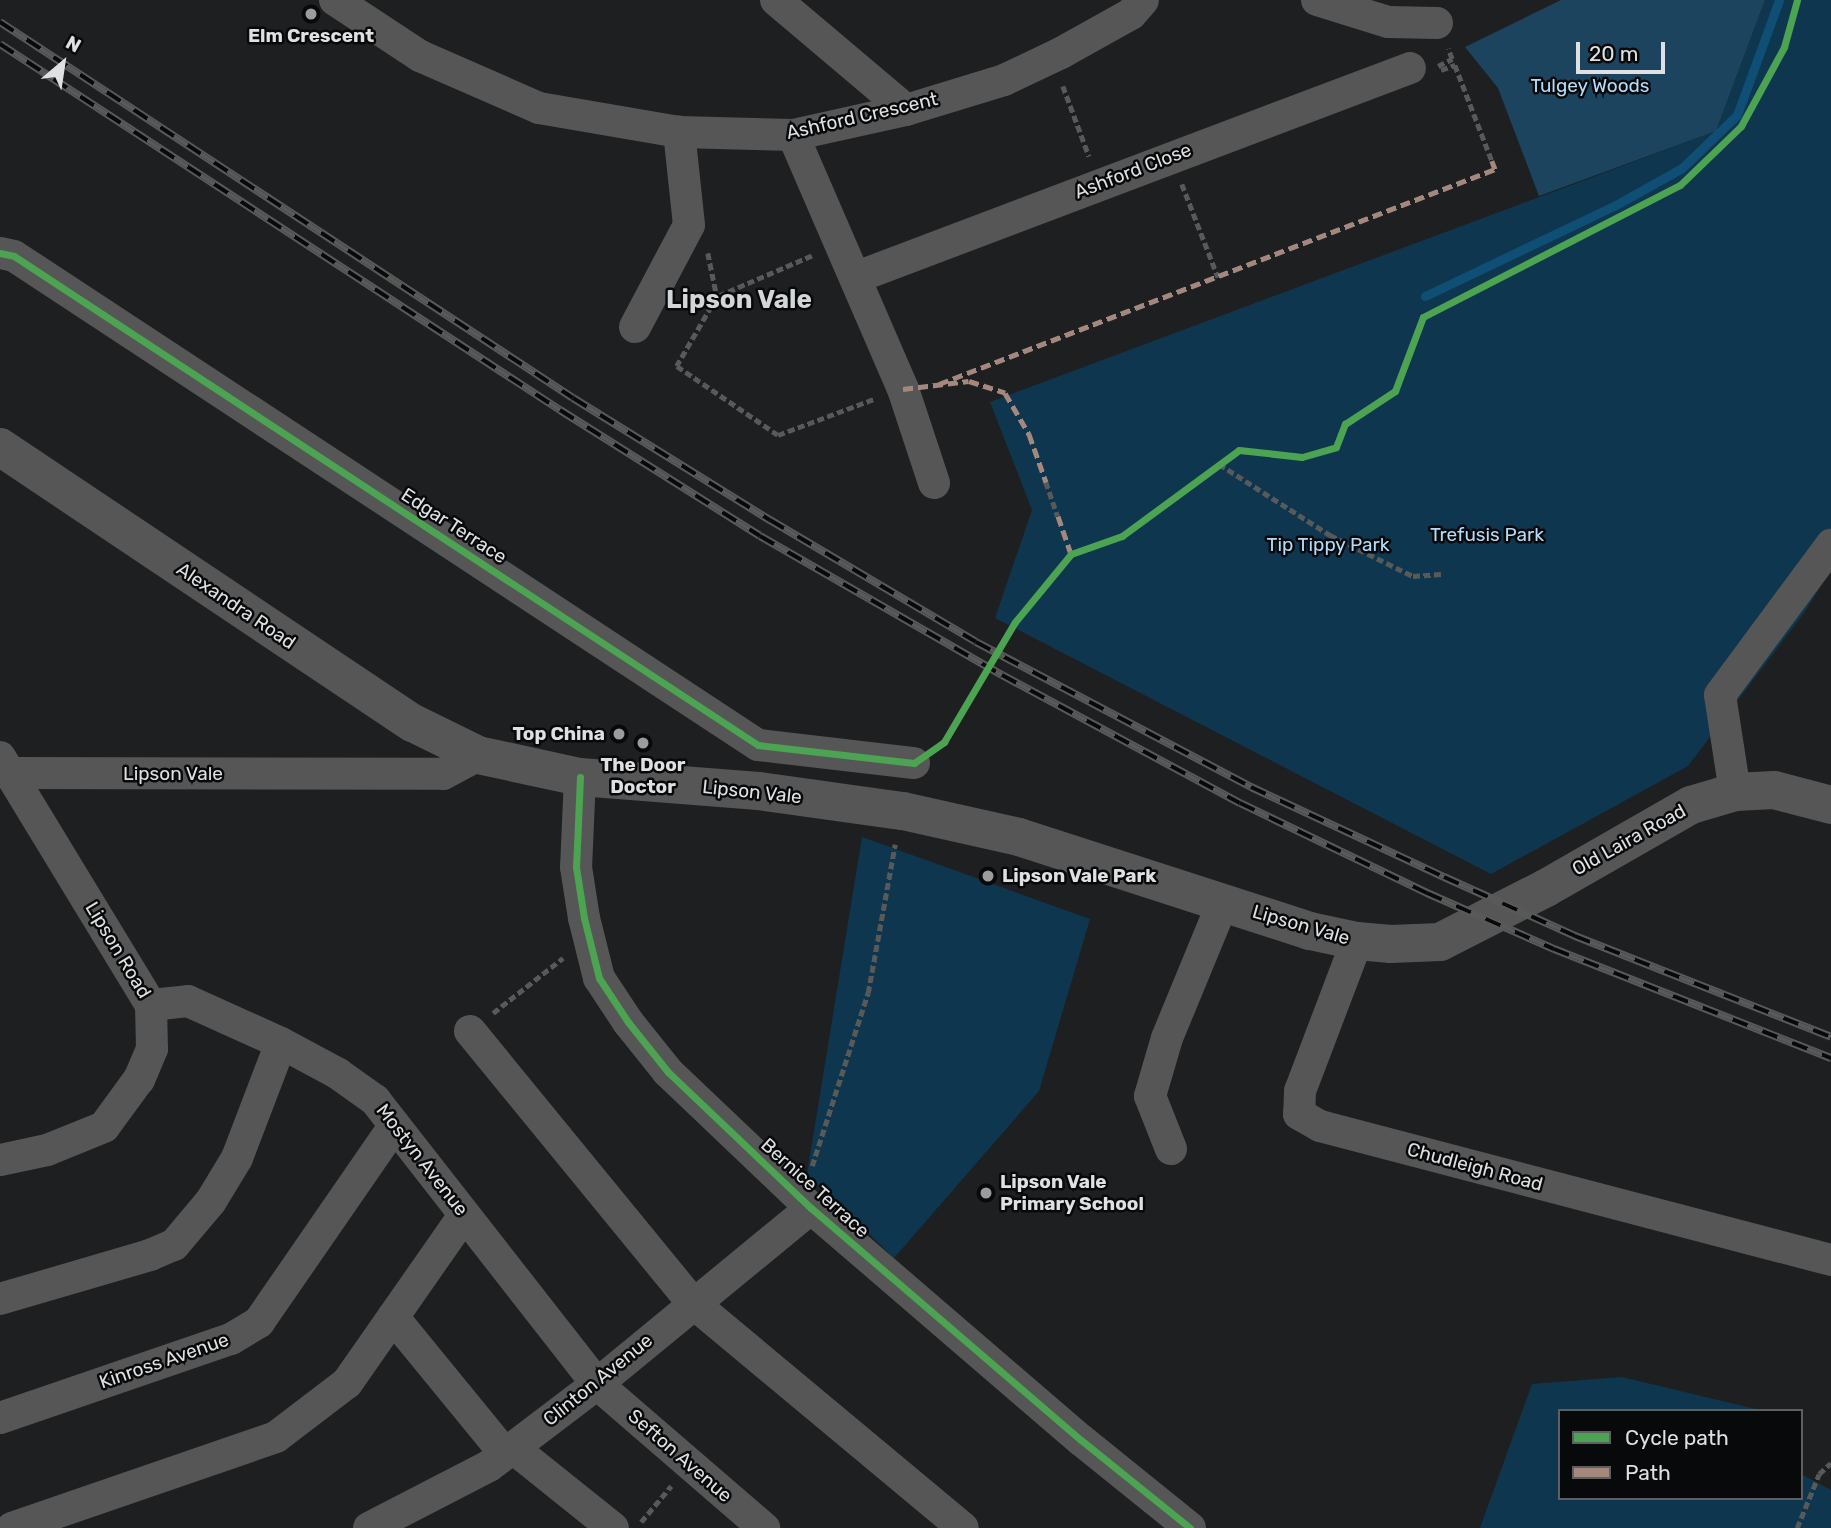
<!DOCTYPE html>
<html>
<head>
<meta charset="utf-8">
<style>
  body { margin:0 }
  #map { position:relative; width:1831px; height:1528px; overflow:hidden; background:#1e1f20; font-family:Rubik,sans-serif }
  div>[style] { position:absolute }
  .green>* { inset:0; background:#0f364f }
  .forest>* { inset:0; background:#1d445f }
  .stream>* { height:9px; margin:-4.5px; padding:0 4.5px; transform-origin:4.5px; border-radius:4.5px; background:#0f4f76 }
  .path>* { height:4.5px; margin-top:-2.25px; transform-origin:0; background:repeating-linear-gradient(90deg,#585959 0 7px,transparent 0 10.5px) }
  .minor>* { height:32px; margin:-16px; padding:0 16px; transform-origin:16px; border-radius:16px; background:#565656 }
  .major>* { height:38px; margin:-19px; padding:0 19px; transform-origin:19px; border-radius:19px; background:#565657 }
  .rail>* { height:8px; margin-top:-4px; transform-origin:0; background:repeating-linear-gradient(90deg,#08090a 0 16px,#585959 0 32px); box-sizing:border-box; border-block:2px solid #585959 }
  .quiet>* { height:5px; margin-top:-2.5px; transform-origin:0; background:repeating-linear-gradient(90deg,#a5887d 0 10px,transparent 0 15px) }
  .cycleway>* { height:7px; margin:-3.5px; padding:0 3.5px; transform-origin:3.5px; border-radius:3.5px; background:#4ca352 }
  .dots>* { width:19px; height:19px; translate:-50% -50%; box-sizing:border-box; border:4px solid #08090a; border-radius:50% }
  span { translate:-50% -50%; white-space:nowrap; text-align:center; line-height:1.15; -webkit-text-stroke:5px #08090a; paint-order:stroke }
  .poi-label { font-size:19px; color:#dee0e1; font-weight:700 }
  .right { translate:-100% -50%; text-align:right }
  .left { translate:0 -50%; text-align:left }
  .park-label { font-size:19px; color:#b3daf9 }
  .street-label { font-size:19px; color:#dee0e1 }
  .district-label { font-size:26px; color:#d2d6d8; font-weight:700 }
  .legend { position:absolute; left:1558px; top:1409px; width:245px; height:91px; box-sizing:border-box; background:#08090a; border:2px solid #5e5f60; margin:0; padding:9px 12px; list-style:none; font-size:21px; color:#dee0e1 }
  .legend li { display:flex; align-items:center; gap:14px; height:35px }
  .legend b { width:35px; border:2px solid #5e5f60 }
  .north { position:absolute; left:28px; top:28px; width:70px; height:70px; -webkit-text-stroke:5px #08090a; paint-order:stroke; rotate:29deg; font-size:19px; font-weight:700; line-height:28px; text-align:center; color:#dee0e1 }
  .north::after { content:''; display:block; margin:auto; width:24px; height:32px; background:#dee0e1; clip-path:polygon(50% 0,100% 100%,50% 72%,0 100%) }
  .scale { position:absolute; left:1576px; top:42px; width:89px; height:32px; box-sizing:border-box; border:4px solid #dee0e1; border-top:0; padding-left:9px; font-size:21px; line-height:24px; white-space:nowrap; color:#dee0e1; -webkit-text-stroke:5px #08090a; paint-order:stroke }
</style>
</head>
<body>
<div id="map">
  <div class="green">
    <div style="clip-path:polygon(1765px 0,1831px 0,1831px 570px,1804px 613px,1688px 766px,1491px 874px,995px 618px,1032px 510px,990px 402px,1716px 131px)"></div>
    <div style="clip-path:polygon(862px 837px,1090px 919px,1039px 1091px,894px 1258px,807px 1174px)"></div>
    <div style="clip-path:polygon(1622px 1377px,1764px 1411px,1560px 1411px,1560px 1498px,1801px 1498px,1801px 1474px,1831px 1490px,1831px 1528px,1480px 1528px,1532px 1384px)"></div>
  </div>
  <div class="forest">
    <div style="clip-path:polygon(1561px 0,1765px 0,1716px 131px,1539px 196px,1498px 88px,1465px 47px)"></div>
  </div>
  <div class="stream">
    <div style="left:1425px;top:296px;width:209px;rotate:-25.5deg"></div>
    <div style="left:1614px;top:206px;width:78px;rotate:-29.2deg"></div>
    <div style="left:1682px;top:168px;width:76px;rotate:-43.9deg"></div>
    <div style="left:1737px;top:115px;width:122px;rotate:-69.9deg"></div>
  </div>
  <div class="path">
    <div style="left:1438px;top:66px;width:16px;rotate:-27deg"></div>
    <div style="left:1452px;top:59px;width:11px;rotate:-112deg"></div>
    <div style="left:1441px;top:70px;width:15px;rotate:-20deg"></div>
    <div style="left:1455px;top:65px;width:103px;rotate:68.9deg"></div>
    <div style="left:1063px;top:86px;width:75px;rotate:69.6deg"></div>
    <div style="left:1182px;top:184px;width:100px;rotate:68.8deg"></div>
    <div style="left:708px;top:253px;width:45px;rotate:78.4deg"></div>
    <div style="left:812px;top:256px;width:103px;rotate:156.7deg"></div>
    <div style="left:717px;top:297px;width:80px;rotate:120.1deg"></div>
    <div style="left:677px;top:366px;width:122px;rotate:34.3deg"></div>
    <div style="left:778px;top:435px;width:103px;rotate:-20.6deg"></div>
    <div style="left:1219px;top:464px;width:132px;rotate:32.6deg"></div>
    <div style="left:1330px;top:535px;width:93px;rotate:26.3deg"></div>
    <div style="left:1413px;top:576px;width:28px;rotate:-4deg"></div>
    <div style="left:1046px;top:482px;width:36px;rotate:71deg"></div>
    <div style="left:493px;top:1013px;width:89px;rotate:-38.2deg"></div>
    <div style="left:812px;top:1166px;width:182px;rotate:-72.1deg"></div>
    <div style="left:868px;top:993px;width:151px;rotate:-79.7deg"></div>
    <div style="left:641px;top:1522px;width:47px;rotate:-50.2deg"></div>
    <div style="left:1797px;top:1528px;width:58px;rotate:-67.8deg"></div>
    <div style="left:1819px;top:1474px;width:16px;rotate:-43deg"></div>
  </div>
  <div class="minor">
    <div style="left:335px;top:0;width:102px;rotate:33.4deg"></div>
    <div style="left:420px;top:56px;width:130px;rotate:23.6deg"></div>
    <div style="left:539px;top:108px;width:142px;rotate:9.7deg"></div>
    <div style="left:679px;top:132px;width:114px;rotate:1.5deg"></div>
    <div style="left:793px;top:135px;width:116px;rotate:-12.5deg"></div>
    <div style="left:906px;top:110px;width:102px;rotate:-17deg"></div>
    <div style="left:1004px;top:80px;width:63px;rotate:-25.3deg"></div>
    <div style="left:1061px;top:53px;width:80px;rotate:-29.1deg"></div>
    <div style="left:1131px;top:14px;width:18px;rotate:-49deg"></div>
    <div style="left:776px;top:0;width:170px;rotate:40.2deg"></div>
    <div style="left:1317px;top:0;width:74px;rotate:17.2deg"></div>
    <div style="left:1388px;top:22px;width:49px;rotate:1.2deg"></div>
    <div style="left:793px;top:135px;width:277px;rotate:66.6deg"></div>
    <div style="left:903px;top:389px;width:99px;rotate:71.7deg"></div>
    <div style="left:0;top:253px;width:14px;rotate:12deg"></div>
    <div style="left:14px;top:256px;width:890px;rotate:33.32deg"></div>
    <div style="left:758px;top:745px;width:157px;rotate:6.6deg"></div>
    <div style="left:857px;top:277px;width:591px;rotate:-20.7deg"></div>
    <div style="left:635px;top:327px;width:115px;rotate:-62.1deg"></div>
    <div style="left:689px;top:225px;width:94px;rotate:-96.1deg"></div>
    <div style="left:0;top:757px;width:290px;rotate:58.7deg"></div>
    <div style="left:151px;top:1005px;width:44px;rotate:88.7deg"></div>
    <div style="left:152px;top:1049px;width:33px;rotate:113deg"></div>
    <div style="left:139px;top:1079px;width:59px;rotate:126.1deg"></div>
    <div style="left:104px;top:1127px;width:61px;rotate:158deg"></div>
    <div style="left:47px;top:1150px;width:48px;rotate:168deg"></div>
    <div style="left:10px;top:773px;width:433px;rotate:0.1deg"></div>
    <div style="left:443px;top:774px;width:40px;rotate:-28deg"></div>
    <div style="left:580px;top:777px;width:90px;rotate:92.5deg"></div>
    <div style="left:576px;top:867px;width:52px;rotate:81.1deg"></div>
    <div style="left:584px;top:918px;width:62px;rotate:76deg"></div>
    <div style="left:599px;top:978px;width:53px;rotate:56.6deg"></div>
    <div style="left:628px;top:1022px;width:64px;rotate:51.3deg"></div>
    <div style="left:668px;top:1072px;width:197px;rotate:43.6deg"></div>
    <div style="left:811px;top:1208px;width:356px;rotate:40.7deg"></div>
    <div style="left:1081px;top:1440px;width:140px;rotate:38.9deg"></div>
    <div style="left:1735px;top:792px;width:98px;rotate:-98.8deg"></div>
    <div style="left:1720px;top:695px;width:187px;rotate:-53.5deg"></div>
    <div style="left:1357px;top:941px;width:160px;rotate:110.8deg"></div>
    <div style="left:1300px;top:1091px;width:23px;rotate:92deg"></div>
    <div style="left:1299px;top:1114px;width:24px;rotate:30deg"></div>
    <div style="left:1320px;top:1126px;width:528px;rotate:14.69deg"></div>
    <div style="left:151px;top:1005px;width:37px;rotate:-6deg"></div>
    <div style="left:188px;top:1001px;width:102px;rotate:24.3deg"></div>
    <div style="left:281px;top:1043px;width:64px;rotate:28.2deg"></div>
    <div style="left:337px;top:1073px;width:47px;rotate:35.4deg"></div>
    <div style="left:375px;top:1100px;width:360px;rotate:52deg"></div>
    <div style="left:597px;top:1384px;width:221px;rotate:40.8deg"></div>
    <div style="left:470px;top:1031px;width:352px;rotate:50.7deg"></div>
    <div style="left:693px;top:1303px;width:351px;rotate:39.8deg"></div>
    <div style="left:1171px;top:1149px;width:57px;rotate:-111.6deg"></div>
    <div style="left:1150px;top:1096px;width:60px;rotate:-73.7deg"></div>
    <div style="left:1167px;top:1038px;width:147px;rotate:-67.6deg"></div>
    <div style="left:0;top:1299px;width:156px;rotate:-16.3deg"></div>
    <div style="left:150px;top:1255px;width:26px;rotate:-23deg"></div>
    <div style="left:174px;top:1245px;width:57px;rotate:-49.9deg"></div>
    <div style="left:211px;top:1201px;width:50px;rotate:-58.8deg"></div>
    <div style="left:237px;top:1158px;width:123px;rotate:-69.1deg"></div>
    <div style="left:393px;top:1317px;width:177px;rotate:50.7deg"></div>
    <div style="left:0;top:1418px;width:244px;rotate:-18.9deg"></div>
    <div style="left:231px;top:1339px;width:33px;rotate:-31deg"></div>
    <div style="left:259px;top:1322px;width:238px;rotate:-55.4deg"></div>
    <div style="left:513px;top:1448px;width:128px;rotate:38.7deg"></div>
    <div style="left:12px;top:1528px;width:279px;rotate:-19deg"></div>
    <div style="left:276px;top:1437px;width:89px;rotate:-37.3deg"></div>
    <div style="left:347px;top:1383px;width:205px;rotate:-55.1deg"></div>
    <div style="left:369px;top:1528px;width:135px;rotate:-27.3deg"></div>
    <div style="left:489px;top:1466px;width:136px;rotate:-37.2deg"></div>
    <div style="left:597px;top:1384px;width:277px;rotate:-39.4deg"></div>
  </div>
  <div class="major">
    <div style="left:0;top:447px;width:497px;rotate:33.8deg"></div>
    <div style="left:413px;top:723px;width:72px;rotate:26.2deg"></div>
    <div style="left:478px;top:755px;width:104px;rotate:12.2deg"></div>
    <div style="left:580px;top:777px;width:179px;rotate:4.5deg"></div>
    <div style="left:758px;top:791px;width:146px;rotate:7.9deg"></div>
    <div style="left:903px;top:811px;width:119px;rotate:12.6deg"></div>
    <div style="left:1019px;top:837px;width:306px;rotate:17.9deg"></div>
    <div style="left:1310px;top:931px;width:48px;rotate:12deg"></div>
    <div style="left:1357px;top:941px;width:34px;rotate:5deg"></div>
    <div style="left:1391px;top:944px;width:49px;rotate:-2.3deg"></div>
    <div style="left:1440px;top:942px;width:119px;rotate:-27deg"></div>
    <div style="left:1546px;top:888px;width:167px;rotate:-29.8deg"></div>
    <div style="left:1691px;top:805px;width:46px;rotate:-16.5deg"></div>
    <div style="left:1735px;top:792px;width:39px;rotate:-3deg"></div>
    <div style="left:1774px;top:790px;width:59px;rotate:14.7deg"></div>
  </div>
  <div class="rail">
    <div style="left:0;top:22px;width:685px;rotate:33.27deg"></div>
    <div style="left:573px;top:398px;width:232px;rotate:31.8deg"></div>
    <div style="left:770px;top:520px;width:239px;rotate:30.6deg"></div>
    <div style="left:976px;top:642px;width:311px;rotate:27.8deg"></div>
    <div style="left:1251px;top:787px;width:213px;rotate:25deg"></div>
    <div style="left:1444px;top:877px;width:144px;rotate:24.2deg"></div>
    <div style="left:1575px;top:936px;width:275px;rotate:21.5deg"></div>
    <div style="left:0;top:44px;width:669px;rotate:33.17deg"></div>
    <div style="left:560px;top:410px;width:236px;rotate:32.2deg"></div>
    <div style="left:760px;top:536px;width:279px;rotate:29.9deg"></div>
    <div style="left:1002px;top:675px;width:270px;rotate:28.3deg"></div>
    <div style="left:1240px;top:803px;width:208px;rotate:25.7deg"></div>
    <div style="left:1427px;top:893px;width:139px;rotate:23.8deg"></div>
    <div style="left:1554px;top:949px;width:298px;rotate:21.5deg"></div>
  </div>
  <div class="quiet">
    <div style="left:939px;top:384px;width:596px;rotate:-21.14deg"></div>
    <div style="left:1495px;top:169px;width:9px;rotate:-111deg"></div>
    <div style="left:903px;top:389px;width:66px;rotate:-6.9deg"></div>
    <div style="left:969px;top:381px;width:38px;rotate:18deg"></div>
    <div style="left:1005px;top:393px;width:48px;rotate:59.7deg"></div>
    <div style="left:1029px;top:434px;width:51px;rotate:70.5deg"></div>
    <div style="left:1058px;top:516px;width:40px;rotate:71.1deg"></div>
  </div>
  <div class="cycleway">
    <div style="left:0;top:253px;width:14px;rotate:12deg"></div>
    <div style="left:14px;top:256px;width:890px;rotate:33.32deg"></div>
    <div style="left:758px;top:745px;width:157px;rotate:6.6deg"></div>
    <div style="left:914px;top:763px;width:37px;rotate:-35deg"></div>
    <div style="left:944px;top:742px;width:139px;rotate:-59.4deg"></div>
    <div style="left:1015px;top:622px;width:88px;rotate:-50.5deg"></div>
    <div style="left:1071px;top:554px;width:54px;rotate:-19.4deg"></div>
    <div style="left:1122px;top:536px;width:145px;rotate:-36.3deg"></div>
    <div style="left:1239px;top:450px;width:63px;rotate:6.3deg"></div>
    <div style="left:1302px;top:457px;width:35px;rotate:-16deg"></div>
    <div style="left:1336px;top:447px;width:25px;rotate:-69deg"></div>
    <div style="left:1345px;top:424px;width:60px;rotate:-33.4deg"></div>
    <div style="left:1395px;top:391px;width:79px;rotate:-69.3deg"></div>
    <div style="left:1423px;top:317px;width:289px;rotate:-27.2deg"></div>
    <div style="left:1680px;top:185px;width:85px;rotate:-44deg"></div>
    <div style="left:1741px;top:126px;width:90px;rotate:-61.4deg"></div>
    <div style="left:1784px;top:47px;width:49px;rotate:-74.5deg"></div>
    <div style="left:580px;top:777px;width:90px;rotate:92.5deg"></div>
    <div style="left:576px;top:867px;width:52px;rotate:81.1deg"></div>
    <div style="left:584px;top:918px;width:62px;rotate:76deg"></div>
    <div style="left:599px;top:978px;width:53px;rotate:56.6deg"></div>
    <div style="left:628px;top:1022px;width:64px;rotate:51.3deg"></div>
    <div style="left:668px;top:1072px;width:197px;rotate:43.6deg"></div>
    <div style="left:811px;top:1208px;width:356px;rotate:40.7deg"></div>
    <div style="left:1081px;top:1440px;width:140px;rotate:38.9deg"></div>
  </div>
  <div class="dots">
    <div style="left:311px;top:14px;background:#9b9c9d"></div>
    <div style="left:619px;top:734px;background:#9b9c9d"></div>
    <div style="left:643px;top:743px;background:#9b9c9d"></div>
    <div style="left:988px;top:876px;background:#9b9c9d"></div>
    <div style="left:986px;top:1193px;background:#9b9c9d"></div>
  </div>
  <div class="poi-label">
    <span style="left:311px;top:36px">Elm Crescent</span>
    <span class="right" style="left:605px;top:734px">Top China</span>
    <span style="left:643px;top:776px">The Door<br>Doctor</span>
    <span class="left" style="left:1002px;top:876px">Lipson Vale Park</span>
    <span class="left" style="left:1000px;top:1193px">Lipson Vale<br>Primary School</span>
  </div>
  <div class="park-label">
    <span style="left:1590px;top:86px">Tulgey Woods</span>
    <span style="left:1487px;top:535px">Trefusis Park</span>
    <span style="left:1328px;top:545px">Tip Tippy Park</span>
  </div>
  <div class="street-label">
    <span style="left:862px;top:116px;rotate:-13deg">Ashford Crescent</span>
    <span style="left:1133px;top:171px;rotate:-21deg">Ashford Close</span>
    <span style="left:454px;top:526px;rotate:33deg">Edgar Terrace</span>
    <span style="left:236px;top:606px;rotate:34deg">Alexandra Road</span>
    <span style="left:173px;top:774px">Lipson Vale</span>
    <span style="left:752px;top:792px;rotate:6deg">Lipson Vale</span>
    <span style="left:1629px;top:840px;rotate:-29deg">Old Laira Road</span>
    <span style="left:1301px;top:925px;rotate:16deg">Lipson Vale</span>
    <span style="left:118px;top:950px;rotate:59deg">Lipson Road</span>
    <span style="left:422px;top:1160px;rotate:52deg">Mostyn Avenue</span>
    <span style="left:1475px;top:1167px;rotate:15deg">Chudleigh Road</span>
    <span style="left:815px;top:1188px;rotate:42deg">Bernice Terrace</span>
    <span style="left:164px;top:1361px;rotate:-19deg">Kinross Avenue</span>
    <span style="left:598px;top:1380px;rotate:-39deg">Clinton Avenue</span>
    <span style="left:680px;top:1456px;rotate:41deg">Sefton Avenue</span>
  </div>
  <div class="district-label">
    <span style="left:739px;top:300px">Lipson Vale</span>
  </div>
  <ul class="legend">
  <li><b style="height:9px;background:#4ca352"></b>Cycle path</li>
  <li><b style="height:9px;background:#a5887d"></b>Path</li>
  </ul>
  <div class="north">N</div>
  <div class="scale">20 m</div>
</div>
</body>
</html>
